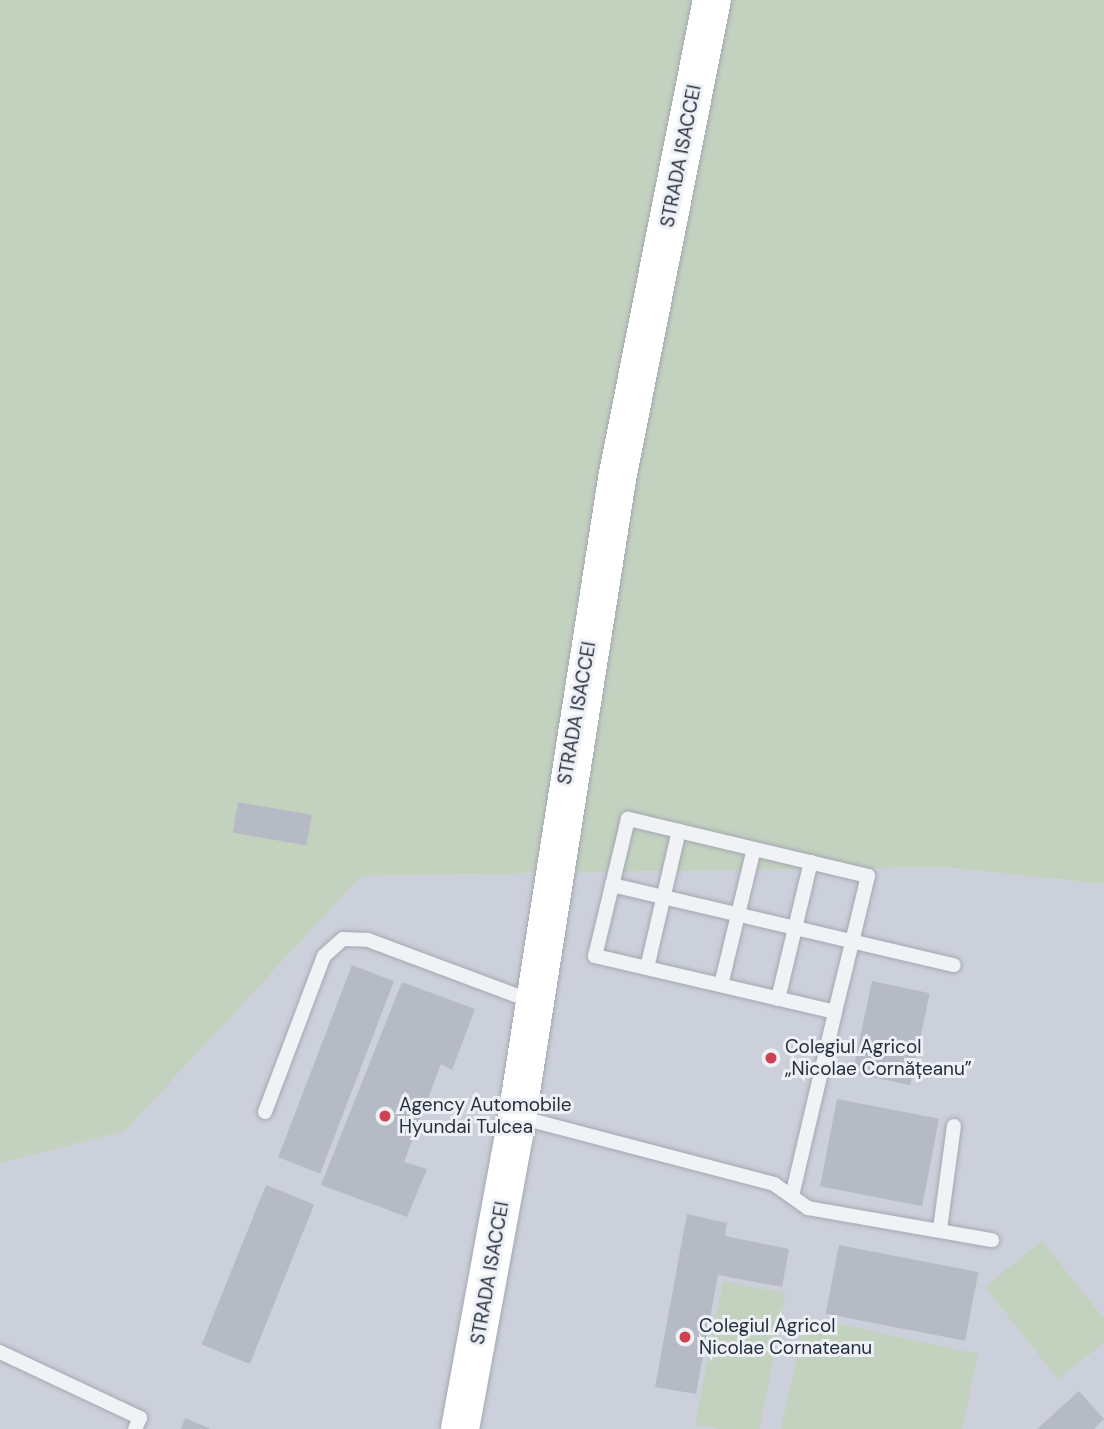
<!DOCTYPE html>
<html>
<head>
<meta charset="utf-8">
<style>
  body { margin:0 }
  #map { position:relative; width:1104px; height:1429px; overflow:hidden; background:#dee1e8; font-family:"DM Sans",sans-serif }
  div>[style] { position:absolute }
  .built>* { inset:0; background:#ccd0da }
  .green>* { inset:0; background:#c3d2bf; transform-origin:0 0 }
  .building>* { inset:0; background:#b5bac4; transform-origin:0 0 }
  .roads { filter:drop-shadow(0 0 2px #a3a8b2) drop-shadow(0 0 2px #a3a8b2) }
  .lane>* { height:14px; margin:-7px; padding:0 7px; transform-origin:7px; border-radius:7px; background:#f0f2f6 }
  .highway>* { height:38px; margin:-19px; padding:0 19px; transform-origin:19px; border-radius:19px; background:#fff }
  .dots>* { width:19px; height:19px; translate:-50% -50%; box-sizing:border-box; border:4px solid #edf0f5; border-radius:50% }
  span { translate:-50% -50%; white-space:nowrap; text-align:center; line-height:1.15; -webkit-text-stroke:6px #edf0f5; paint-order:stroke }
  .street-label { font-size:19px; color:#272e3e }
  .poi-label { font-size:19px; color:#272e3e }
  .left { translate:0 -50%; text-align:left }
</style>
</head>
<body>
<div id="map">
  <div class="built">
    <div style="clip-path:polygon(943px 867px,1104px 884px,1104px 1429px,0 1429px,0 1163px,125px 1131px,360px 876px)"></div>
  </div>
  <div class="green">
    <div style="clip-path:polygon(0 0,1104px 0,1104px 884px,943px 867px,361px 876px,125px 1131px,0 1163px)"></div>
    <div style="clip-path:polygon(1042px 1241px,1104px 1319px,1104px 1343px,1058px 1379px,985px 1287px)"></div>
    <div style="left:723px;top:1281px;width:64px;height:146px;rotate:11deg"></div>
    <div style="clip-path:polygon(806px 1317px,978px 1354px,962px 1429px,781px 1429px)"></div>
  </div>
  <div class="building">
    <div style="left:238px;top:802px;width:75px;height:31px;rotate:10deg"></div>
    <div style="left:352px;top:965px;width:45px;height:206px;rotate:21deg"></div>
    <div style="left:872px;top:981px;width:59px;height:94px;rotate:12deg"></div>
    <div style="clip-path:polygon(402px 982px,475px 1009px,452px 1070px,441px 1064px,404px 1162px,427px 1169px,407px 1217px,321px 1185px)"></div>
    <div style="left:837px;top:1099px;width:104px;height:89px;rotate:11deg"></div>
    <div style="left:266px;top:1185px;width:52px;height:172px;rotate:22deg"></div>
    <div style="clip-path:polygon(687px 1214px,727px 1223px,725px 1236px,789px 1249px,782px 1287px,718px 1275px,696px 1394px,655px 1387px)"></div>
    <div style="left:839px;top:1245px;width:142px;height:70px;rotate:11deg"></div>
    <div style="clip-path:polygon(1079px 1391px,1104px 1419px,1094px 1429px,1037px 1429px)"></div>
    <div style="clip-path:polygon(185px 1418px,211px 1429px,181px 1429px)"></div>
  </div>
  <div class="roads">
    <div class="lane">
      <div style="left:612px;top:885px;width:351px;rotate:13.2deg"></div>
      <div style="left:647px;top:968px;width:141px;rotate:-76.9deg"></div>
      <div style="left:721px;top:985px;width:140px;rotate:-76.4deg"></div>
      <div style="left:778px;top:999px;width:141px;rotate:-76.5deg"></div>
      <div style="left:265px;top:1112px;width:167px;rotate:-69.3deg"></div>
      <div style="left:324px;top:956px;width:25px;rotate:-42deg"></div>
      <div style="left:343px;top:939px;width:25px;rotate:2deg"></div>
      <div style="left:368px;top:940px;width:174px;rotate:20.5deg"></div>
      <div style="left:519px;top:1117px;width:264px;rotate:14.7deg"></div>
      <div style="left:774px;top:1184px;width:42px;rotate:35.2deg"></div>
      <div style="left:808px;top:1208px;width:187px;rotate:9.9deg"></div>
      <div style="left:792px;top:1196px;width:189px;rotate:-76.8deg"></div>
      <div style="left:835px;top:1012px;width:72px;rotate:-76.3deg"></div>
      <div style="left:852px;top:942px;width:68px;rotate:-76.4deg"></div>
      <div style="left:868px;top:876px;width:247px;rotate:-166.6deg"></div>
      <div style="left:628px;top:819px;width:141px;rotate:103.5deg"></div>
      <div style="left:595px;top:956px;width:246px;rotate:13.1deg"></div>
      <div style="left:940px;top:1229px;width:104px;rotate:-82.3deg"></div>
      <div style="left:0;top:1352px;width:155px;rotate:25.2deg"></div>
      <div style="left:140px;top:1418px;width:12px;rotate:114deg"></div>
    </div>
    <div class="highway">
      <div style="left:460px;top:1429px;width:317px;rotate:-79.6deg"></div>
      <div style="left:517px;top:1117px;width:646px;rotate:-81.09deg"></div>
      <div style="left:617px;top:479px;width:488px;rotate:-78.8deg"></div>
    </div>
  </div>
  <div class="dots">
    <div style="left:771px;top:1058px;background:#cf4050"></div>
    <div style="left:385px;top:1116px;background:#cf4050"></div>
    <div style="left:685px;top:1337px;background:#cf4050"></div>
  </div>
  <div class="street-label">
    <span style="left:681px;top:156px;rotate:-79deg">STRADA ISACCEI</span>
    <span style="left:577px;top:713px;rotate:-80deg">STRADA ISACCEI</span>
    <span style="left:490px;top:1273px;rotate:-80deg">STRADA ISACCEI</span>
  </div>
  <div class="poi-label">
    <span class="left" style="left:785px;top:1058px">Colegiul Agricol<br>„Nicolae Cornățeanu”</span>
    <span class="left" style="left:399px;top:1116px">Agency Automobile<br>Hyundai Tulcea</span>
    <span class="left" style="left:699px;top:1337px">Colegiul Agricol<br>Nicolae Cornateanu</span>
  </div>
</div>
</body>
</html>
